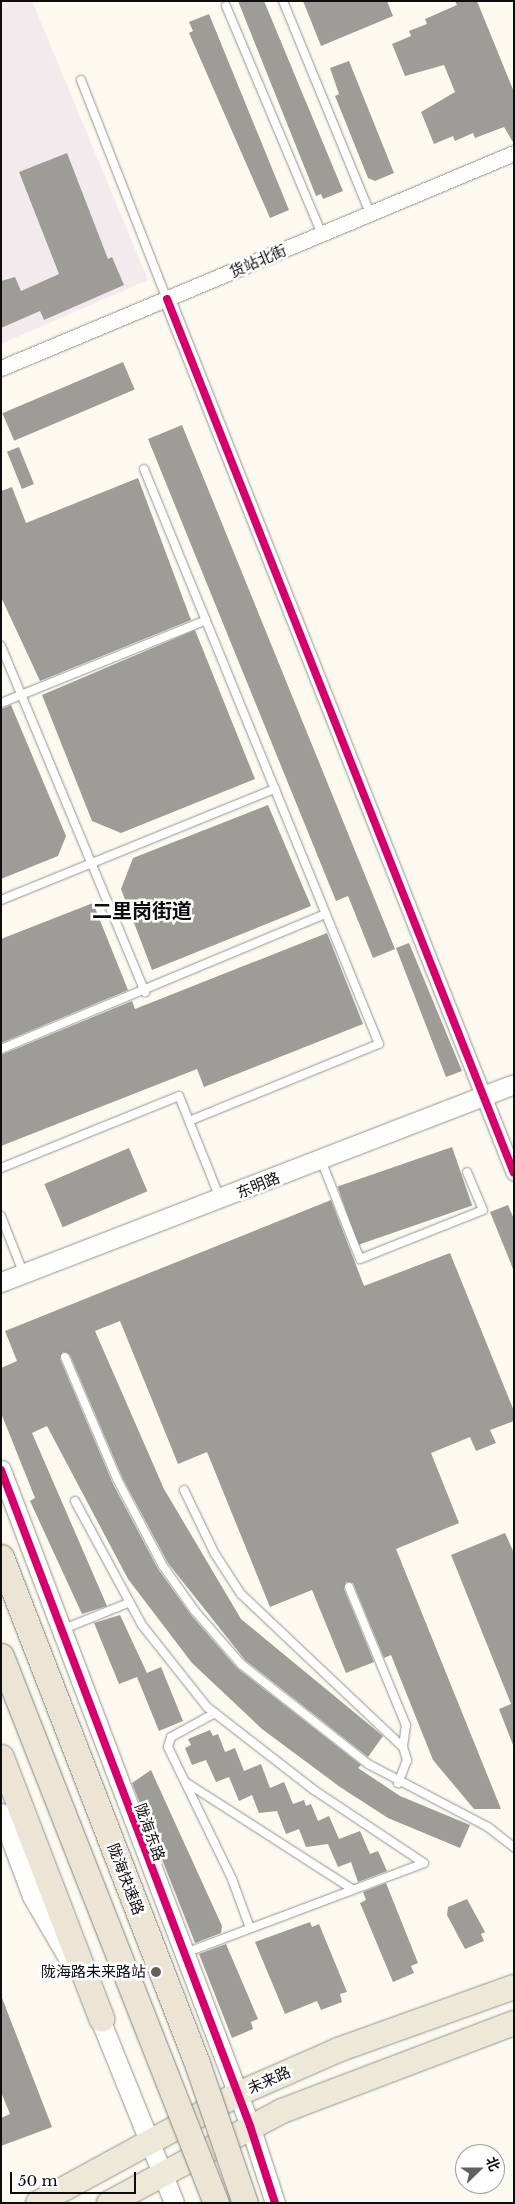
<!DOCTYPE html>
<html>
<head>
<meta charset="utf-8">
<style>
  body { margin:0 }
  #map { position:relative; width:515px; height:2204px; overflow:hidden; background:#fbf9f0; font-family:"Libre Baskerville","Noto Sans SC",serif }
  div>[style] { position:absolute }
  .industrial>* { inset:0; background:#f2ebee }
  .building>* { inset:0; background:#9e9c96; transform-origin:0 0 }
  .roads { filter:drop-shadow(0 0 1px #94938f) drop-shadow(0 0 1px #94938f) }
  .service>* { height:8px; margin:-4px; padding:0 4px; transform-origin:4px; border-radius:4px; background:#fefefd }
  .minor>* { height:15px; margin:-7.5px; padding:0 7.5px; transform-origin:7.5px; border-radius:7.5px; background:#fefefd }
  .tertiary>* { height:19px; margin:-9.5px; padding:0 9.5px; transform-origin:9.5px; border-radius:9.5px; background:#fefefd }
  .primary>* { height:24px; margin:-12px; padding:0 12px; transform-origin:12px; border-radius:12px; background:#ede8d7 }
  .trunk>* { height:25px; margin:-12.5px; padding:0 12.5px; transform-origin:12.5px; border-radius:12.5px; background:#ece4d5 }
  .bridges { filter:drop-shadow(0 0 1px #81817c) drop-shadow(0 0 1px #81817c) }
  .trunk-bridge>* { height:25px; margin:-12.5px; padding:0 12.5px; transform-origin:12.5px; border-radius:12.5px; background:#ece4d5 }
  .cycleway>* { height:8px; margin:-4px; padding:0 4px; transform-origin:4px; border-radius:4px; background:#d6006c }
  .dots>* { width:14px; height:14px; translate:-50% -50%; box-sizing:border-box; border:2px solid #fff; border-radius:50% }
  span { translate:-50% -50%; white-space:nowrap; text-align:center; line-height:1.15; -webkit-text-stroke:5px #fff; paint-order:stroke }
  .street-label { font-size:15px; color:#0d0d0d }
  .poi-label { font-size:15px; color:#0d0d0d }
  .right { translate:-100% -50%; text-align:right }
  .district-label { font-size:20px; color:#0d0d0d; font-weight:700 }
  .frame { position:absolute; inset:0; border:2px solid #0d0d0d; pointer-events:none }
  .north { position:absolute; left:455px; top:2144px; width:50px; height:50px; box-sizing:border-box; background:#fff; border:1px solid #9e9e9e; border-radius:50%; rotate:68deg; font-size:14px; font-weight:700; line-height:20px; text-align:center; color:#0d0d0d }
  .north::after { content:''; display:block; margin:auto; width:18px; height:22px; background:#60605c; clip-path:polygon(50% 0,100% 100%,50% 72%,0 100%) }
  .scale { position:absolute; left:10px; top:2172px; width:126px; height:22px; box-sizing:border-box; border:2px solid #0d0d0d; border-top:0; padding-left:6px; font-size:15px; line-height:18px; white-space:nowrap; color:#0d0d0d; -webkit-text-stroke:4px #fff; paint-order:stroke }
</style>
</head>
<body>
<div id="map">
  <div class="industrial">
    <div style="clip-path:polygon(1px 1px,32px 1px,148px 280px,1px 344px)"></div>
  </div>
  <div class="building">
    <div style="clip-path:polygon(238px 1px,264px 1px,343px 191px,323px 199px,321px 194px,316px 196px)"></div>
    <div style="clip-path:polygon(303px 1px,387px 1px,393px 16px,321px 46px)"></div>
    <div style="clip-path:polygon(455px 1px,477px 1px,514px 92px,514px 144px,504px 127px,475px 138px,473px 133px,455px 141px,453px 136px,434px 144px,421px 112px,455px 92px,444px 65px,405px 76px,392px 44px,411px 36px,409px 31px,427px 24px,425px 19px,457px 5px)"></div>
    <div style="clip-path:polygon(209px 14px,289px 210px,270px 218px,189px 33px,193px 31px,189px 22px)"></div>
    <div style="clip-path:polygon(349px 61px,394px 173px,375px 181px,368px 178px,335px 96px,339px 94px,330px 68px)"></div>
    <div style="clip-path:polygon(67px 153px,108px 259px,112px 257px,124px 285px,44px 320px,40px 311px,1px 328px,1px 281px,15px 277px,21px 291px,59px 274px,19px 172px)"></div>
    <div style="left:123px;top:362px;width:30px;height:131px;rotate:67deg"></div>
    <div style="clip-path:polygon(182px 425px,395px 949px,373px 958px,348px 896px,336px 901px,148px 439px)"></div>
    <div style="left:19px;top:447px;width:40px;height:13px;rotate:68deg"></div>
    <div style="clip-path:polygon(138px 478px,191px 620px,40px 681px,1px 597px,1px 491px,12px 487px,26px 523px)"></div>
    <div style="clip-path:polygon(195px 630px,255px 779px,121px 833px,92px 821px,42px 695px)"></div>
    <div style="clip-path:polygon(11px 705px,66px 836px,58px 856px,1px 879px,1px 709px)"></div>
    <div style="clip-path:polygon(268px 805px,311px 906px,152px 970px,121px 889px,133px 858px)"></div>
    <div style="clip-path:polygon(93px 903px,128px 990px,1px 1043px,1px 939px)"></div>
    <div style="clip-path:polygon(327px 933px,363px 1024px,204px 1087px,197px 1069px,1px 1146px,1px 1055px,132px 1001px,135px 1009px)"></div>
    <div style="clip-path:polygon(409px 943px,462px 1071px,446px 1077px,396px 948px)"></div>
    <div style="left:452px;top:1147px;width:62px;height:121px;rotate:71deg"></div>
    <div style="left:129px;top:1148px;width:47px;height:92px;rotate:67deg"></div>
    <div style="clip-path:polygon(331px 1200px,364px 1286px,450px 1253px,514px 1411px,514px 1421px,490px 1430px,496px 1443px,476px 1451px,470px 1437px,431px 1453px,459px 1523px,396px 1549px,501px 1809px,474px 1809px,433px 1760px,391px 1655px,384px 1658px,353px 1583px,346px 1582px,344px 1589px,374px 1662px,346px 1673px,312px 1590px,270px 1607px,207px 1452px,178px 1464px,120px 1321px,95px 1331px,164px 1489px,241px 1619px,383px 1736px,368px 1757px,245px 1660px,168px 1563px,123px 1479px,70px 1355px,63px 1352px,60px 1359px,113px 1484px,158px 1569px,191px 1615px,237px 1668px,361px 1765px,358px 1768px,400px 1796px,470px 1825px,460px 1848px,388px 1818px,340px 1787px,262px 1729px,192px 1663px,128px 1579px,47px 1426px,32px 1433px,107px 1606px,82px 1614px,30px 1501px,35px 1498px,1px 1413px,1px 1368px,17px 1361px,5px 1331px)"></div>
    <div style="clip-path:polygon(508px 1205px,514px 1219px,513px 1269px,490px 1212px)"></div>
    <div style="clip-path:polygon(505px 1533px,514px 1553px,513px 1745px,499px 1709px,511px 1704px,451px 1555px)"></div>
    <div style="clip-path:polygon(120px 1615px,147px 1673px,161px 1667px,183px 1721px,159px 1731px,137px 1677px,119px 1684px,94px 1623px)"></div>
    <div style="clip-path:polygon(210px 1730px,213px 1736px,218px 1734px,225px 1752px,235px 1748px,244px 1771px,261px 1764px,270px 1788px,284px 1782px,293px 1804px,304px 1800px,306px 1806px,311px 1804px,318px 1821px,329px 1816px,339px 1839px,360px 1831px,370px 1854px,378px 1851px,387px 1871px,358px 1882px,351px 1862px,338px 1867px,328px 1844px,306px 1847px,299px 1829px,286px 1834px,277px 1811px,259px 1813px,252px 1795px,239px 1801px,229px 1777px,216px 1782px,206px 1760px,192px 1765px,185px 1748px,191px 1745px,188px 1739px)"></div>
    <div style="clip-path:polygon(151px 1770px,222px 1926px,221px 1933px,195px 1943px,132px 1783px)"></div>
    <div style="clip-path:polygon(386px 1883px,418px 1963px,411px 1966px,414px 1973px,393px 1982px,360px 1903px,366px 1900px,363px 1892px)"></div>
    <div style="clip-path:polygon(467px 1899px,485px 1932px,481px 1934px,484px 1941px,465px 1949px,447px 1915px,448px 1907px)"></div>
    <div style="clip-path:polygon(310px 1922px,312px 1927px,319px 1924px,347px 1992px,340px 1994px,342px 2002px,321px 2010px,317px 2001px,285px 2014px,255px 1942px)"></div>
    <div style="clip-path:polygon(226px 1944px,258px 2019px,251px 2022px,253px 2029px,232px 2038px,199px 1954px)"></div>
    <div style="clip-path:polygon(2px 1998px,52px 2127px,1px 2146px,1px 2118px,10px 2114px,1px 2092px)"></div>
  </div>
  <div class="roads">
    <div class="service">
      <div style="left:283px;top:1px;width:229px;rotate:67.7deg"></div>
      <div style="left:226px;top:6px;width:247px;rotate:67.2deg"></div>
      <div style="left:81px;top:80px;width:235px;rotate:68.6deg"></div>
      <div style="left:1px;top:646px;width:375px;rotate:67.4deg"></div>
      <div style="left:1px;top:703px;width:221px;rotate:-22deg"></div>
      <div style="left:1px;top:900px;width:296px;rotate:-22.1deg"></div>
      <div style="left:1px;top:1049px;width:351px;rotate:-22.6deg"></div>
      <div style="left:189px;top:1121px;width:83px;rotate:68.1deg"></div>
      <div style="left:321px;top:1160px;width:106px;rotate:68.5deg"></div>
      <div style="left:360px;top:1259px;width:132px;rotate:-21.7deg"></div>
      <div style="left:483px;top:1210px;width:41px;rotate:-112.8deg"></div>
      <div style="left:1px;top:1168px;width:192px;rotate:-22deg"></div>
      <div style="left:179px;top:1096px;width:27px;rotate:68deg"></div>
      <div style="left:189px;top:1121px;width:205px;rotate:-22.1deg"></div>
      <div style="left:379px;top:1044px;width:621px;rotate:-112.23deg"></div>
      <div style="left:1px;top:1216px;width:60px;rotate:68.6deg"></div>
      <div style="left:65px;top:1357px;width:135px;rotate:66.9deg"></div>
      <div style="left:118px;top:1481px;width:96px;rotate:62.1deg"></div>
      <div style="left:163px;top:1566px;width:55px;rotate:54.6deg"></div>
      <div style="left:195px;top:1611px;width:70px;rotate:49deg"></div>
      <div style="left:241px;top:1664px;width:162px;rotate:38.2deg"></div>
      <div style="left:368px;top:1764px;width:136px;rotate:27.7deg"></div>
      <div style="left:488px;top:1827px;width:33px;rotate:38deg"></div>
      <div style="left:184px;top:1490px;width:71px;rotate:64.2deg"></div>
      <div style="left:215px;top:1554px;width:48px;rotate:57deg"></div>
      <div style="left:241px;top:1594px;width:223px;rotate:43.4deg"></div>
      <div style="left:403px;top:1747px;width:14px;rotate:73deg"></div>
      <div style="left:407px;top:1760px;width:25px;rotate:111deg"></div>
      <div style="left:75px;top:1501px;width:141px;rotate:61.6deg"></div>
      <div style="left:142px;top:1625px;width:105px;rotate:51.6deg"></div>
      <div style="left:207px;top:1707px;width:135px;rotate:37.8deg"></div>
      <div style="left:314px;top:1790px;width:132px;rotate:33.6deg"></div>
      <div style="left:349px;top:1587px;width:149px;rotate:67.6deg"></div>
      <div style="left:406px;top:1725px;width:22px;rotate:98deg"></div>
      <div style="left:61px;top:1630px;width:72px;rotate:-21.9deg"></div>
      <div style="left:215px;top:1713px;width:50px;rotate:151.4deg"></div>
      <div style="left:171px;top:1737px;width:10px;rotate:107deg"></div>
      <div style="left:168px;top:1747px;width:147px;rotate:64.1deg"></div>
      <div style="left:232px;top:1879px;width:52px;rotate:69.8deg"></div>
      <div style="left:187px;top:1783px;width:196px;rotate:32.7deg"></div>
      <div style="left:185px;top:1953px;width:255px;rotate:-20.6deg"></div>
    </div>
    <div class="minor">
      <div style="left:167px;top:299px;width:940px;rotate:68.35deg"></div>
      <div style="left:1px;top:368px;width:556px;rotate:-22.74deg"></div>
    </div>
    <div class="tertiary">
      <div style="left:1px;top:1282px;width:550px;rotate:-21.1deg"></div>
      <div style="left:1px;top:1470px;width:702px;rotate:69.21deg"></div>
      <div style="left:250px;top:2126px;width:81px;rotate:72deg"></div>
      <div style="left:1px;top:1813px;width:89px;rotate:69.5deg"></div>
      <div style="left:32px;top:1896px;width:78px;rotate:59.8deg"></div>
      <div style="left:95px;top:2007px;width:211px;rotate:68deg"></div>
    </div>
    <div class="primary">
      <div style="left:38px;top:2203px;width:228px;rotate:-28.6deg"></div>
      <div style="left:238px;top:2094px;width:109px;rotate:-23.7deg"></div>
      <div style="left:338px;top:2050px;width:187px;rotate:-19.7deg"></div>
      <div style="left:109px;top:2203px;width:196px;rotate:-28deg"></div>
      <div style="left:282px;top:2111px;width:248px;rotate:-20.8deg"></div>
    </div>
    <div class="trunk">
      <div style="left:1px;top:1757px;width:280px;rotate:69deg"></div>
    </div>
  </div>
  <div class="bridges">
    <div class="trunk-bridge">
      <div style="left:1px;top:1557px;width:543px;rotate:68.83deg"></div>
      <div style="left:197px;top:2063px;width:148px;rotate:71.1deg"></div>
      <div style="left:1px;top:1656px;width:588px;rotate:68.54deg"></div>
    </div>
  </div>
  <div class="cycleway">
    <div style="left:167px;top:299px;width:940px;rotate:68.35deg"></div>
    <div style="left:1px;top:1470px;width:702px;rotate:69.21deg"></div>
    <div style="left:250px;top:2126px;width:81px;rotate:72deg"></div>
  </div>
  <div class="dots">
    <div style="left:156px;top:1972px;background:#60605c"></div>
  </div>
  <div class="street-label">
    <span style="left:258px;top:261px;rotate:-23deg">货站北街</span>
    <span style="left:258px;top:1185px;rotate:-22deg">东明路</span>
    <span style="left:150px;top:1832px;rotate:70deg">陇海东路</span>
    <span style="left:126px;top:1879px;rotate:69deg">陇海快速路</span>
    <span style="left:269px;top:2080px;rotate:-24deg">未来路</span>
  </div>
  <div class="poi-label">
    <span class="right" style="left:146px;top:1972px">陇海路未来路站</span>
  </div>
  <div class="district-label">
    <span style="left:142px;top:911px">二里岗街道</span>
  </div>
  <div class="frame"></div>
  <div class="north">北</div>
  <div class="scale">50 m</div>
</div>
</body>
</html>
